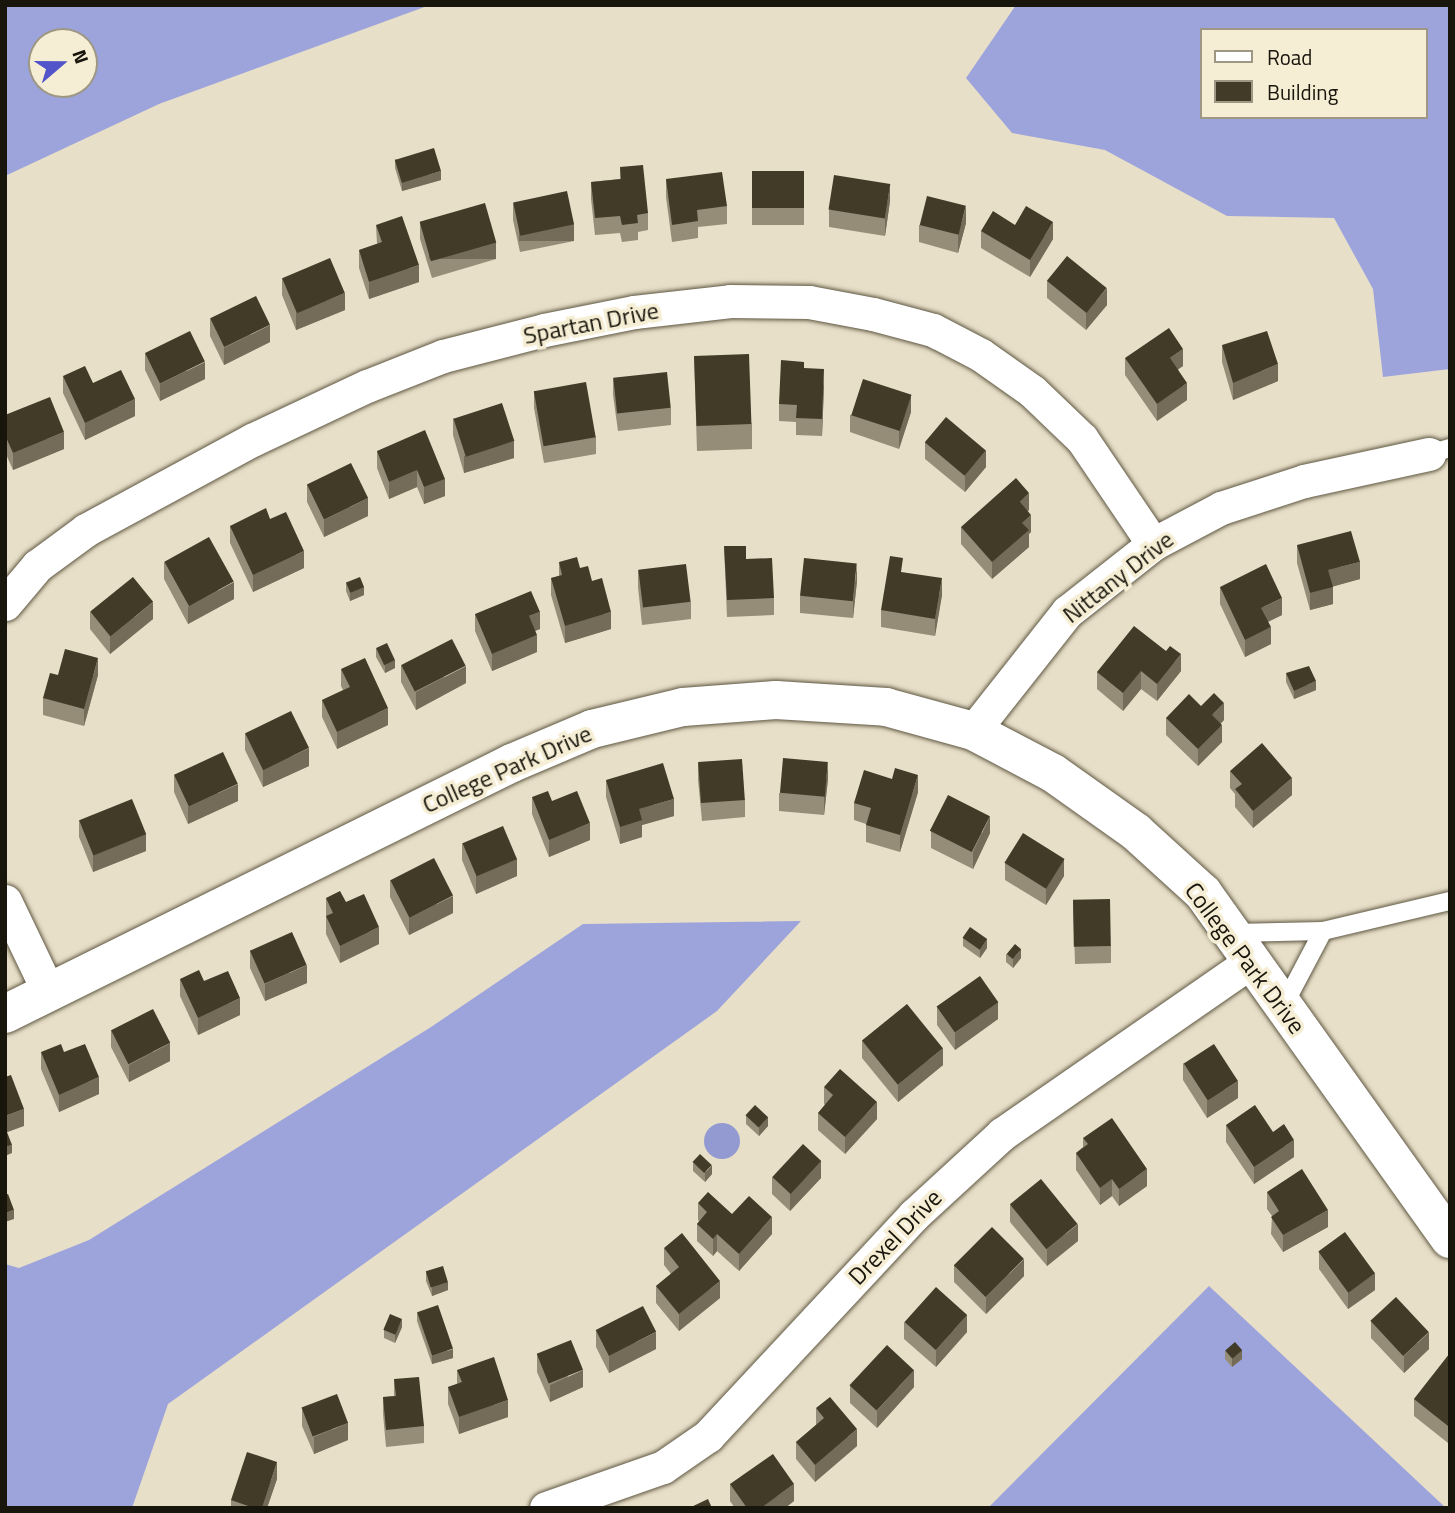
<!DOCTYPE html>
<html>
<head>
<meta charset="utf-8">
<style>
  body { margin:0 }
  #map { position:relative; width:1455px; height:1513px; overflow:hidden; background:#e8dfc8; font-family:"Titillium Web",sans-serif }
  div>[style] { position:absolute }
  .forest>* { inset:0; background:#9da4dc }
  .water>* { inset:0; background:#939ad2 }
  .round { border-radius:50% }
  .roads { filter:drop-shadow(0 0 2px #5e5742) drop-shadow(0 0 2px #5e5742) }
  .lane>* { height:18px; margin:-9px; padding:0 9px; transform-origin:9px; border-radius:9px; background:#fff }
  .street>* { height:33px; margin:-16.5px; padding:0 16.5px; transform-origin:16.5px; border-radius:16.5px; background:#fff }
  .secondary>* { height:38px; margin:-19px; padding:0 19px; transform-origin:19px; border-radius:19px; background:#fff }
  .wall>* { inset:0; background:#958d78; transform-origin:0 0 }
  .shaded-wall>* { inset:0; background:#746c58; transform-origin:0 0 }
  .building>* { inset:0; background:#423b28; transform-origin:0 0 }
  span { translate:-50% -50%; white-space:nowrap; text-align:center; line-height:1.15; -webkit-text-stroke:7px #f5edd4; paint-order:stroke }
  .street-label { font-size:24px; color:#18150c }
  .frame { position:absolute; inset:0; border:7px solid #18150c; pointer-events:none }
  .legend { position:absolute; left:1200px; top:28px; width:228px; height:91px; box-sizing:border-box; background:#f5edd4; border:2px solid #9d9784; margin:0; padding:9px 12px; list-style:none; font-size:21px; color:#18150c }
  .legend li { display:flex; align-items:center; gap:14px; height:35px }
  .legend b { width:35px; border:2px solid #9d9784 }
  .north { position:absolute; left:28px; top:28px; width:70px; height:70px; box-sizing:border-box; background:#f5edd4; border:2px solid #9d9784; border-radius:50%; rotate:70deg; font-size:19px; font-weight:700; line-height:28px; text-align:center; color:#18150c }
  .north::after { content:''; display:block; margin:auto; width:24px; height:32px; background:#5353ca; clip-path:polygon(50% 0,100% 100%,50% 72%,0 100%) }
</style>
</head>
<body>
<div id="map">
  <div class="forest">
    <div style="clip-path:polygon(evenodd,5px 5px,430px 5px,159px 104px,5px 176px,5px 5px,42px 42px,84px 42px,84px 84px,42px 84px,42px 42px)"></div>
    <div style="clip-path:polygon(evenodd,1016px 5px,1450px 5px,1450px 369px,1383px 377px,1373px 289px,1334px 218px,1227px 216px,1105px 150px,1012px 133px,966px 78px,1016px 5px,1201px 30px,1425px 30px,1425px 117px,1201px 117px,1201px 30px)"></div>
    <div style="clip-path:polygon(801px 921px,717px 1011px,168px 1404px,132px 1508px,5px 1508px,5px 1264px,19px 1268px,89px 1240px,431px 1027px,583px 924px)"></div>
    <div style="clip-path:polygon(1209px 1286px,1446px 1508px,988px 1508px)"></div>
  </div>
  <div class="water">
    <div class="round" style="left:704px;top:1123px;width:36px;height:36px"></div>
  </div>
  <div class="roads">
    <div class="lane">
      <div style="left:1429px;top:454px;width:22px;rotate:-16deg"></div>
      <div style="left:1323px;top:931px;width:130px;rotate:-13.3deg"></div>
      <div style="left:1234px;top:933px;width:89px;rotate:-1.3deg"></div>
      <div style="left:1323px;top:931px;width:86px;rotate:117.8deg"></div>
    </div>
    <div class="street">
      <div style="left:5px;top:604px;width:50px;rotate:-49.9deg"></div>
      <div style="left:37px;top:566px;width:61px;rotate:-36.3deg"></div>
      <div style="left:86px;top:530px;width:189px;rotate:-28.5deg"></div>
      <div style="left:252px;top:440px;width:127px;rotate:-25.2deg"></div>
      <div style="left:367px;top:386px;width:82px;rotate:-21.5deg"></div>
      <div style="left:443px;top:356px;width:104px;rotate:-14.4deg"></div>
      <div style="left:544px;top:330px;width:92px;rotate:-11.3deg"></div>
      <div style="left:634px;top:312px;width:97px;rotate:-6.5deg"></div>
      <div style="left:730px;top:301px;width:79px;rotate:0.7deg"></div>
      <div style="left:809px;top:302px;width:65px;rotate:10.6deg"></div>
      <div style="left:873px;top:314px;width:62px;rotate:14.9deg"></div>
      <div style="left:933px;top:330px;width:54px;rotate:27.5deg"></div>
      <div style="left:981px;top:355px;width:62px;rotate:35.2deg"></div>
      <div style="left:1032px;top:391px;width:69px;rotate:43.8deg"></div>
      <div style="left:1082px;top:439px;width:127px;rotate:55.9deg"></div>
      <div style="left:973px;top:731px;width:152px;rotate:-51.7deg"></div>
      <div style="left:1067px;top:612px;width:110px;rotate:-38.3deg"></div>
      <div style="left:1153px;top:544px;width:77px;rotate:-27.9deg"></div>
      <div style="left:1221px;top:508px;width:87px;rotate:-18deg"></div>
      <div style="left:1304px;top:481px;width:128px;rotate:-12.2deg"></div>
      <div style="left:5px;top:901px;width:102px;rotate:64.4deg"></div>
      <div style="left:546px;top:1508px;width:124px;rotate:-19.3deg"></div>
      <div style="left:663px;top:1467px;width:55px;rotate:-34.6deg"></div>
      <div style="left:708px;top:1436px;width:302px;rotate:-47deg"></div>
      <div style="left:914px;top:1215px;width:120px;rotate:-42.6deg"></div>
      <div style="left:1002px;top:1134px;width:302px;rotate:-34.7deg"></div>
    </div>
    <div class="secondary">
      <div style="left:5px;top:1014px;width:566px;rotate:-26.34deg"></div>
      <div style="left:512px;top:763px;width:87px;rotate:-23deg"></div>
      <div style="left:592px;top:729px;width:94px;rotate:-13.6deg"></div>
      <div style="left:683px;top:707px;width:93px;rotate:-4.3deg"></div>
      <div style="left:776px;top:700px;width:110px;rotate:3.6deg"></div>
      <div style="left:886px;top:707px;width:90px;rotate:15.4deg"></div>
      <div style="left:973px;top:731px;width:90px;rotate:27.7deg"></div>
      <div style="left:1053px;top:773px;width:102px;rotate:35.4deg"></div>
      <div style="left:1136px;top:832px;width:91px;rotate:42.3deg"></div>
      <div style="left:1203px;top:893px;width:425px;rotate:54.5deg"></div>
    </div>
  </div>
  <div class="wall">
    <div style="clip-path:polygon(395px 159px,441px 180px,402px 191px,395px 168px)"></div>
    <div style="clip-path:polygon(620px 167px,648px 213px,648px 230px,638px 232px,638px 240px,622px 242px,620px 233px,595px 235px,591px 199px,591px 182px,620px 179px)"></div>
    <div style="left:752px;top:171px;width:52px;height:54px"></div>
    <div style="clip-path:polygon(666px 179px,727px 206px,727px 224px,698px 227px,698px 238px,672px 242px,666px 197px)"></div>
    <div style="clip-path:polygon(890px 201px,885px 236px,829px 227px,829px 210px)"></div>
    <div style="clip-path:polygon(513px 203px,574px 241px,520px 252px,513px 220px)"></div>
    <div style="clip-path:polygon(420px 222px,496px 259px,432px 278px,420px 239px)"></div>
    <div style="clip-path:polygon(966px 223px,958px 253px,919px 242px,919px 225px)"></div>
    <div style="clip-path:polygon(376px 225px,419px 282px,369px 299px,359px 268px,359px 250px,377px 244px)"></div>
    <div style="clip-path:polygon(1015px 225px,1053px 239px,1030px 277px,981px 248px,981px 231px)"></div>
    <div style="clip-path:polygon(282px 278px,345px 310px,296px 330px,282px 295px)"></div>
    <div style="clip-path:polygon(1047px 281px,1107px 305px,1086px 330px,1047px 298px)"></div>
    <div style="clip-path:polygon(210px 319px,270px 342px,224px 365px,210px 336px)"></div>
    <div style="clip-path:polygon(1222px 345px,1278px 381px,1233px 400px,1222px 362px)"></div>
    <div style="clip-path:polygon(145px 353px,205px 379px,160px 401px,145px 370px)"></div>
    <div style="clip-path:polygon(694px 356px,752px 424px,752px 449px,697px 451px)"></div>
    <div style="clip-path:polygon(1125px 358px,1183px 366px,1178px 369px,1187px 400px,1157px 421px,1125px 375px)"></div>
    <div style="clip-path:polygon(804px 368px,824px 386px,822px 436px,796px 435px,796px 422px,779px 421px,779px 404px)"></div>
    <div style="clip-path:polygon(63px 376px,135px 416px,85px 440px,63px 393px)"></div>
    <div style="clip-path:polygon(613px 378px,671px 408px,671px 425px,618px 431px,613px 395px)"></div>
    <div style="clip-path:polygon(534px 391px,596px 437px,596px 454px,544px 463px,534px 408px)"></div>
    <div style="clip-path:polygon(911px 412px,899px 449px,850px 432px,850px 415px)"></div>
    <div style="clip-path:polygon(5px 415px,64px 449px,13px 470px,5px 452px)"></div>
    <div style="clip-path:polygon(453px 418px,514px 458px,464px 473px,453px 435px)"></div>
    <div style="clip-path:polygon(925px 442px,986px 467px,965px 492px,925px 459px)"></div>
    <div style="clip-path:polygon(377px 451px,445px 479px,445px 496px,424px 504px,417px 487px,389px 499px,377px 468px)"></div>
    <div style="clip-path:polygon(307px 485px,368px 516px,324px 537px,307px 502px)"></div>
    <div style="clip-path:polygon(1029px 510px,1028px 511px,1031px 532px,1029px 534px,1029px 547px,992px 579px,961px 544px,961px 527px)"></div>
    <div style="clip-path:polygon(270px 519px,304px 568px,253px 592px,230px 543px,230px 526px)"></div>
    <div style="clip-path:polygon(1297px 545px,1360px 579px,1333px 586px,1333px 604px,1310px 610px,1297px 563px)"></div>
    <div style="clip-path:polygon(724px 546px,746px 559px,774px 598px,774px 615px,727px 617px)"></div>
    <div style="clip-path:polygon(164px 562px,234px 599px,188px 624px,164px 579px)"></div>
    <div style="clip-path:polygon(559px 562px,580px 568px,592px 581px,611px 629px,565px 643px,551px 595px,551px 578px,559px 576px)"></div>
    <div style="clip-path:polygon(638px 570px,691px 602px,691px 619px,642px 625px,638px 587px)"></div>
    <div style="clip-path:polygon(857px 581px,853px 618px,800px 613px,800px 596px)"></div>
    <div style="clip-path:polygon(346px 582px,364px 595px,350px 601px,346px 591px)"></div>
    <div style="clip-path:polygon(1220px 587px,1282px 615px,1268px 622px,1271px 644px,1245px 657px,1220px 604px)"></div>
    <div style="clip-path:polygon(942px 595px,935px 636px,881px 627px,881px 610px)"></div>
    <div style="clip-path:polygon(90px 612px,153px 619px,110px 654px,90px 629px)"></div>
    <div style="clip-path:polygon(475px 614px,540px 629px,535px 631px,537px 652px,492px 671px,475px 631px)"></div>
    <div style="clip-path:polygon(376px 648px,395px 668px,385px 673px,376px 657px)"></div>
    <div style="clip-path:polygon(1166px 651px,1181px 671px,1157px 701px,1141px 689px,1123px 711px,1097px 689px,1097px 672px)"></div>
    <div style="clip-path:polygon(401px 665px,466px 683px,416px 710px,401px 682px)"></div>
    <div style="clip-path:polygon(341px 669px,388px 725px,337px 749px,322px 717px,322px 700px,343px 690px,341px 686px)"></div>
    <div style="clip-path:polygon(1286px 673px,1316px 690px,1294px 699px,1286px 682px)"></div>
    <div style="clip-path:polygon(58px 675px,98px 675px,84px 726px,43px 715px,43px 698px)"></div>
    <div style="clip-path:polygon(1201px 706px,1224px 720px,1220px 724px,1222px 742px,1198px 766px,1166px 735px,1166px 718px)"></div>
    <div style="clip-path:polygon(245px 733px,309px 766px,263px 787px,245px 750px)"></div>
    <div style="clip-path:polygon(698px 763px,745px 800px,745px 817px,702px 821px,698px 780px)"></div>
    <div style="clip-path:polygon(1230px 771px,1292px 795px,1253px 828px,1235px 807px,1235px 794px,1230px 788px)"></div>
    <div style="clip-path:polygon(174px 775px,238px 801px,188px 824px,174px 792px)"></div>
    <div style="clip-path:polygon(828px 779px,824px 815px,779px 811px,779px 793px)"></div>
    <div style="clip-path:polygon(606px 780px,674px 816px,642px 825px,642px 837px,620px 844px,606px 797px)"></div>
    <div style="clip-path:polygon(918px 792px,900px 852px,866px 842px,866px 824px,854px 820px,854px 803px)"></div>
    <div style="clip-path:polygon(532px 797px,590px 840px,549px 857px,532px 814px)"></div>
    <div style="clip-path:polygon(79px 820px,146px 851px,93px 872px,79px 837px)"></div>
    <div style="clip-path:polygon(931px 831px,990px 833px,973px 869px,931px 848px)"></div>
    <div style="clip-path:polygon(462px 843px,517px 876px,476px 894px,462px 860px)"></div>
    <div style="clip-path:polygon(1005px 863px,1064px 876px,1046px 905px,1005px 880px)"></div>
    <div style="clip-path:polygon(390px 880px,453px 913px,409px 935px,390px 897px)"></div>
    <div style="clip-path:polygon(326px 898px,346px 902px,379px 944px,340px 963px,326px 934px)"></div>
    <div style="clip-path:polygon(1073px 900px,1111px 946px,1111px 963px,1075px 964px)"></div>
    <div style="clip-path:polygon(963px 938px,987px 948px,980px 958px,963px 946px)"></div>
    <div style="clip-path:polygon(250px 950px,307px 983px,265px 1001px,250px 968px)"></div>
    <div style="clip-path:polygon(1006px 954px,1021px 958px,1013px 968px,1006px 962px)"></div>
    <div style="clip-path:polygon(180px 979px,204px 981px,240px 1015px,198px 1035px,180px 996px)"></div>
    <div style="clip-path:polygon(937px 1007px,998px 1019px,955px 1050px,937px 1025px)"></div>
    <div style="clip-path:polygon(111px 1030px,170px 1061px,129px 1082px,111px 1047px)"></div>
    <div style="clip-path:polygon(862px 1041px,943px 1065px,898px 1102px,862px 1058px)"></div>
    <div style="clip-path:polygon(41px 1052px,64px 1052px,99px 1094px,59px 1112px,41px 1069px)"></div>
    <div style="clip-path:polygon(1183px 1063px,1238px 1098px,1207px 1118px,1183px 1080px)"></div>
    <div style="clip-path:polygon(824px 1087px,877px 1119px,845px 1154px,818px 1130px,818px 1113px,825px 1105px,824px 1104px)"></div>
    <div style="clip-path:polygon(746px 1116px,768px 1126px,759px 1136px,746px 1124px)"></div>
    <div style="clip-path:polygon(1226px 1125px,1273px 1132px,1294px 1157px,1254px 1184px,1226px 1142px)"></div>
    <div style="clip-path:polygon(1083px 1138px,1147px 1186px,1119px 1206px,1112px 1196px,1100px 1205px,1076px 1170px,1076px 1153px,1083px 1147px)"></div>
    <div style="clip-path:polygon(693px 1163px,712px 1174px,705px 1182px,693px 1171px)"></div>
    <div style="clip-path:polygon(772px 1177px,821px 1178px,790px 1211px,772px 1194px)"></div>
    <div style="clip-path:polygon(1267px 1192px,1328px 1227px,1283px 1252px,1271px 1234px,1272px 1216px,1267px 1209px)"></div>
    <div style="clip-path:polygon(698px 1203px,732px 1214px,772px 1234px,739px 1271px,717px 1251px,713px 1256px,697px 1241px,697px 1224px,699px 1221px,698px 1220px)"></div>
    <div style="clip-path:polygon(1010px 1205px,1078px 1241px,1047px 1266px,1010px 1222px)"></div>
    <div style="clip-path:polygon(664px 1248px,720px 1298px,679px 1331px,656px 1303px,656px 1286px,671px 1274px,664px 1265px)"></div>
    <div style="clip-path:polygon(1319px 1252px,1375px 1290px,1348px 1309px,1319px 1269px)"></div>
    <div style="clip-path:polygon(954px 1265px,1024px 1276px,986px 1314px,954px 1282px)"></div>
    <div style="clip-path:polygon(426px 1272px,448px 1290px,432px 1296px,426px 1281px)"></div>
    <div style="clip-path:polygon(417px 1312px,453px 1358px,432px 1364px,417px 1321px)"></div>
    <div style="clip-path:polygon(1371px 1321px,1429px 1349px,1404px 1373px,1371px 1338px)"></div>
    <div style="clip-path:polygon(904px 1322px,967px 1332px,936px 1367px,904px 1339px)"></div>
    <div style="clip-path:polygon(402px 1327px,395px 1343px,384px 1338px,384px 1330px)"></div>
    <div style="clip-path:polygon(596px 1330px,656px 1349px,609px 1373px,596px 1347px)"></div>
    <div style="clip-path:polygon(1225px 1351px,1242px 1359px,1232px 1367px,1225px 1359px)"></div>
    <div style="clip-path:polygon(1450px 1353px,1448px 1443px,1414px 1416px,1414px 1399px)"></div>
    <div style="clip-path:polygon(537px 1355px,583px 1387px,550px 1402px,537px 1372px)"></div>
    <div style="clip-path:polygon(457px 1370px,508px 1417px,459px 1434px,448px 1404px,448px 1387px,457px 1384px)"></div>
    <div style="clip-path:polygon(394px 1379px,424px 1426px,424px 1443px,386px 1447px,383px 1414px,383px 1397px,394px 1396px)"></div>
    <div style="clip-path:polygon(850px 1386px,914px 1387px,877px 1428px,850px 1403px)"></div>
    <div style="clip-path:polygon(816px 1408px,857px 1446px,815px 1482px,796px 1459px,796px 1442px,816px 1425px)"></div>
    <div style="clip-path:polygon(302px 1409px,348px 1440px,314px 1454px,302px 1426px)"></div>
    <div style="clip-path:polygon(277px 1479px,267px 1508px,231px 1508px,231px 1500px)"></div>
    <div style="clip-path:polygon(730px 1484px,794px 1501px,785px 1508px,735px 1508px,730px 1501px)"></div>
  </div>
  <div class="shaded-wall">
    <div style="clip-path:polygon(441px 171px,441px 180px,402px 191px,402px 183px)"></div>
    <div style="clip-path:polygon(890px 184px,890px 201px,885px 236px,885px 219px)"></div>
    <div style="clip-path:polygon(966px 206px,966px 223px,958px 253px,958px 236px)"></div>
    <div style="clip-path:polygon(1053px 222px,1053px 239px,1030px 277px,1030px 260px)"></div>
    <div style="left:574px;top:224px;width:17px;height:55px;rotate:90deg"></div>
    <div style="left:496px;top:242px;width:17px;height:67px;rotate:90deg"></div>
    <div style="clip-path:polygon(419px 265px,419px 282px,369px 299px,369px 282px)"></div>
    <div style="clip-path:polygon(1107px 288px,1107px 305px,1086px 330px,1086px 313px)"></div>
    <div style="clip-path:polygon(345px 293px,345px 310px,296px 330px,296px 313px)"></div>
    <div style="clip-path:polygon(270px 325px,270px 342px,224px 365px,224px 348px)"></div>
    <div style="clip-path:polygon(1183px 349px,1183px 366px,1170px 375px,1170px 358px)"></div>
    <div style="clip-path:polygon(205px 362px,205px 379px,160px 401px,160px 384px)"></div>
    <div style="clip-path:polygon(1278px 364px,1278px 381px,1233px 400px,1233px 383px)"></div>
    <div style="clip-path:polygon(824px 369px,824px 386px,822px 436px,822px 419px)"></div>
    <div style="clip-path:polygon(1187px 383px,1187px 400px,1157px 421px,1157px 404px)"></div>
    <div style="clip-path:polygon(911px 395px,911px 412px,899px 449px,899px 432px)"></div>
    <div style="clip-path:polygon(135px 399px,135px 416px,85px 440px,85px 423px)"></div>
    <div style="clip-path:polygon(64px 432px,64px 449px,13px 470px,13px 453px)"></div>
    <div style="clip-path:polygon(514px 441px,514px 458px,464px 473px,464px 456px)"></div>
    <div style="clip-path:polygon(986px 450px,986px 467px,965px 492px,965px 475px)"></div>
    <div style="clip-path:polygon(417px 470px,417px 487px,389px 499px,389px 482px)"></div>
    <div style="clip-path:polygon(445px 479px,445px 496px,424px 504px,424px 487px)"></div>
    <div style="clip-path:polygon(1029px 493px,1029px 510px,1020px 519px,1020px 502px)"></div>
    <div style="clip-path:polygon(368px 498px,368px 516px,324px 537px,324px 520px)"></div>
    <div style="clip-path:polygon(1031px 515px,1031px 532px,1029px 534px,1029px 547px,992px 579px,992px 562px,1022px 523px)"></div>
    <div style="clip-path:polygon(304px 551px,304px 568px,253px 592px,253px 575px)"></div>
    <div style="clip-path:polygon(1360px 562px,1360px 579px,1328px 588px,1328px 570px)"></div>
    <div style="clip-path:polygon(857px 564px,857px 581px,853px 618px,853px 601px)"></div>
    <div style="clip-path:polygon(942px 578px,942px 595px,935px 636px,935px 619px)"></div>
    <div style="clip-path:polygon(234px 582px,234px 599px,188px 624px,188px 607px)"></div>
    <div style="clip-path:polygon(364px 587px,364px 595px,350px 601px,350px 592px)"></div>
    <div style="clip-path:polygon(1333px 587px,1333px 604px,1310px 610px,1310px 593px)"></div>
    <div style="clip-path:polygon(1282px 598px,1282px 615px,1261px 625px,1261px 608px)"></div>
    <div style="clip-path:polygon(153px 602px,153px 619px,110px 654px,110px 637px)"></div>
    <div style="clip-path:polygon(540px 612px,540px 629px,529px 633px,529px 616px)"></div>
    <div style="clip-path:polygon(611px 612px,611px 629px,565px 643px,565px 626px)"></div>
    <div style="clip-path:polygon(1271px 627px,1271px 644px,1245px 657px,1245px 640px)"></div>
    <div style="clip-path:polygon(537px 635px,537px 652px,492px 671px,492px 654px)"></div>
    <div style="clip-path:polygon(1181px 654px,1181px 671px,1157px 701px,1157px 684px)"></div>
    <div style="clip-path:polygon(98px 658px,98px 675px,84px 726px,84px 709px)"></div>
    <div style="clip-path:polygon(395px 660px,395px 668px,385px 673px,385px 665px)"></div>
    <div style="clip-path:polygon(466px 666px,466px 683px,416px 710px,416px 692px)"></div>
    <div style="clip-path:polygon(1141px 671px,1141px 689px,1123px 711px,1123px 693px)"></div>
    <div style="clip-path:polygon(1316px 681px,1316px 690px,1294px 699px,1294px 691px)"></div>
    <div style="clip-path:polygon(1224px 703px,1224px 720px,1212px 733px,1212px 715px)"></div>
    <div style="clip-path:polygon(388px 708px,388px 725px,337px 749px,337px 732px)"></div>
    <div style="clip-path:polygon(1222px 725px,1222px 742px,1198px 766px,1198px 749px)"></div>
    <div style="clip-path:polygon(309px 748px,309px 766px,263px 787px,263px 770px)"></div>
    <div style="clip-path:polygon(828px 762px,828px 779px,824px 815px,824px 798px)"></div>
    <div style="clip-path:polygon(918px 775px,918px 792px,900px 852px,900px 835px)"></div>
    <div style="clip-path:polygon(1292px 778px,1292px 795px,1253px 828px,1253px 811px)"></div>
    <div style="clip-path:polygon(238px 784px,238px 801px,188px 824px,188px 807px)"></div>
    <div style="clip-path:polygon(674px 799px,674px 816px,642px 825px,642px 837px,620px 844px,620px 827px,639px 809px)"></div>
    <div style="clip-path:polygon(990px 816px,990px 833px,973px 869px,973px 852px)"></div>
    <div style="clip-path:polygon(590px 823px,590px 840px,549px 857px,549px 840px)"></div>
    <div style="clip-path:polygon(146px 834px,146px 851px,93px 872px,93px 855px)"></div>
    <div style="clip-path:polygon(517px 859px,517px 876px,476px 894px,476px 876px)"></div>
    <div style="clip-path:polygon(1064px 859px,1064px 876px,1046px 905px,1046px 888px)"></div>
    <div style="clip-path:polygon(453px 896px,453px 913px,409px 935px,409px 918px)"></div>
    <div style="clip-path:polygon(379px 927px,379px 944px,340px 963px,340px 946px)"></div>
    <div style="clip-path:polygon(987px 939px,987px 948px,980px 958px,980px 949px)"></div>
    <div style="clip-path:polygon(1021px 949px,1021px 958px,1013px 968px,1013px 959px)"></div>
    <div style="clip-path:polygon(307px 965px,307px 983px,265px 1001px,265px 984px)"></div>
    <div style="clip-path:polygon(240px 998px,240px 1015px,198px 1035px,198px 1018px)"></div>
    <div style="clip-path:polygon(998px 1002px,998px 1019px,955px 1050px,955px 1033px)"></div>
    <div style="clip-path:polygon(170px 1043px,170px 1061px,129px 1082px,129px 1065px)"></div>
    <div style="clip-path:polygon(943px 1048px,943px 1065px,898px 1102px,898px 1085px)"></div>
    <div style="clip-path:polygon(99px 1077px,99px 1094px,59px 1112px,59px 1095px)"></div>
    <div style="clip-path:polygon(1238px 1081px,1238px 1098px,1207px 1118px,1207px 1101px)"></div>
    <div style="clip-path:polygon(877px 1102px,877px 1119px,845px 1154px,845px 1137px)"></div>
    <div style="clip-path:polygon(24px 1109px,24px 1126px,5px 1133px,5px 1116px)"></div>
    <div style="clip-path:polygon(768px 1117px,768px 1126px,759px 1136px,759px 1127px)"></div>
    <div style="clip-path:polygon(1294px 1140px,1294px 1157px,1254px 1184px,1254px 1167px)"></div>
    <div style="clip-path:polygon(12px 1145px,12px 1153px,5px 1156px,5px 1147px)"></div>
    <div style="clip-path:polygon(821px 1161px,821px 1178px,790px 1211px,790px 1194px)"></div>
    <div style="clip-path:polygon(712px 1165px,712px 1174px,705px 1182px,705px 1173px)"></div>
    <div style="clip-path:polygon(1147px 1169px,1147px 1186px,1119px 1206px,1119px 1189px)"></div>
    <div style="clip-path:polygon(1112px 1179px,1112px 1196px,1100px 1205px,1100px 1188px)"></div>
    <div style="clip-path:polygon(14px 1210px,14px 1219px,5px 1222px,5px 1213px)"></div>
    <div style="clip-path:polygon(1328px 1210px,1328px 1227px,1283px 1252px,1283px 1235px)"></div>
    <div style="clip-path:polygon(772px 1217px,772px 1234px,739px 1271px,739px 1254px)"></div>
    <div style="clip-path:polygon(1078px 1224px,1078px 1241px,1047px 1266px,1047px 1249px)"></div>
    <div style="clip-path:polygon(717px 1234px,717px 1251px,713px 1256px,713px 1239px)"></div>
    <div style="clip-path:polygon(1024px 1259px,1024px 1276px,986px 1314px,986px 1297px)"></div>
    <div style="clip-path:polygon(1375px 1273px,1375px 1290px,1348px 1309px,1348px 1292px)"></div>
    <div style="clip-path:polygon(720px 1281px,720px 1298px,679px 1331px,679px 1314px)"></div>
    <div style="clip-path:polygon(448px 1282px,448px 1290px,432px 1296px,432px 1287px)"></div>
    <div style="clip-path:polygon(967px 1315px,967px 1332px,936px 1367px,936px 1350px)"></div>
    <div style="clip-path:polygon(402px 1319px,402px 1327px,395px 1343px,395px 1334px)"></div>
    <div style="clip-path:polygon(656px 1332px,656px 1349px,609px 1373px,609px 1356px)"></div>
    <div style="clip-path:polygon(1429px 1332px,1429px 1349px,1404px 1373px,1404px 1356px)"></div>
    <div style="clip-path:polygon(453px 1349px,453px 1358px,432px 1364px,432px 1356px)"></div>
    <div style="clip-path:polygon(1242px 1350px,1242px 1359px,1232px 1367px,1232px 1359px)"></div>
    <div style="clip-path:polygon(583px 1370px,583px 1387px,550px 1402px,550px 1385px)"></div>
    <div style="clip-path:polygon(914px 1370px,914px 1387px,877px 1428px,877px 1411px)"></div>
    <div style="clip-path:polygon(508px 1400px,508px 1417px,459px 1434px,459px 1417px)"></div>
    <div style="clip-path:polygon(348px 1423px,348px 1440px,314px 1454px,314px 1437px)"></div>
    <div style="clip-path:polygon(1450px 1423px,1450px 1440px,1448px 1443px,1448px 1426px)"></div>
    <div style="clip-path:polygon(857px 1429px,857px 1446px,815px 1482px,815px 1465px)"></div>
    <div style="clip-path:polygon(277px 1462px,277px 1479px,267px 1508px,262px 1508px)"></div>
    <div style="clip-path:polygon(794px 1484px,794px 1501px,785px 1508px,761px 1508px)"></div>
  </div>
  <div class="building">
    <div style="left:434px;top:148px;width:24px;height:41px;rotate:73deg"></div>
    <div style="clip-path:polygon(643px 165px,648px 213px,637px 215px,638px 223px,622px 225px,620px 216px,595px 218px,591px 182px,621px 179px,620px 167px)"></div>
    <div style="left:752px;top:171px;width:52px;height:37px"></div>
    <div style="clip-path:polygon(722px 172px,727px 206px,697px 210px,698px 221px,672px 225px,666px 179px)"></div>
    <div style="left:834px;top:175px;width:57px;height:35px;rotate:9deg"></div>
    <div style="left:567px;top:191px;width:34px;height:55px;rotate:78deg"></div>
    <div style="left:927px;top:196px;width:40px;height:30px;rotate:14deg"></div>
    <div style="left:485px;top:203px;width:41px;height:68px;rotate:74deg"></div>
    <div style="clip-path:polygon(1026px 206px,1053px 222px,1030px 260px,981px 231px,993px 211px,1015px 225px)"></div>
    <div style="clip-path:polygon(402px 216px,419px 265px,369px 282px,359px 250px,382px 242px,376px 225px)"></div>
    <div style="left:1067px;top:256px;width:51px;height:32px;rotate:39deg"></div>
    <div style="left:330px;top:258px;width:38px;height:52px;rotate:67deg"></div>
    <div style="left:256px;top:296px;width:32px;height:51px;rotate:64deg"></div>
    <div style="clip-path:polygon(1169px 328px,1183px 349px,1170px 358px,1187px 383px,1157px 404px,1125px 358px)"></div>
    <div style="left:190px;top:331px;width:34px;height:50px;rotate:64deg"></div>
    <div style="clip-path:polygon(1267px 331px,1278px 364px,1233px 383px,1222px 345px)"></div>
    <div style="left:749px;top:354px;width:70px;height:55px;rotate:88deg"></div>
    <div style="clip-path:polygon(781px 360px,804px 362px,804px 368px,824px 369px,822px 419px,796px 418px,797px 405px,779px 404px)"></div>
    <div style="clip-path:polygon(85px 366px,93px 383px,121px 370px,135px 399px,85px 423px,63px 376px)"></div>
    <div style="left:667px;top:372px;width:36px;height:54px;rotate:84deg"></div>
    <div style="left:863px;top:379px;width:51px;height:38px;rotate:18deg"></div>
    <div style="left:586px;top:382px;width:56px;height:53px;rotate:80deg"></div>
    <div style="clip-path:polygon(50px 397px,64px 432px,13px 453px,5px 435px,5px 415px)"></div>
    <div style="left:502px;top:403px;width:40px;height:51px;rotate:72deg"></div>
    <div style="left:946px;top:417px;width:52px;height:33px;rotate:40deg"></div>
    <div style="clip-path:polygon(425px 430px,445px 479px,424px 487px,417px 470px,389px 482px,377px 451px)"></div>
    <div style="left:351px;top:463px;width:39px;height:49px;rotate:64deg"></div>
    <div style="clip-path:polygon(1016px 478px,1029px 493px,1020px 502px,1031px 515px,1022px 523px,1029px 530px,992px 562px,961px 527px)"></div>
    <div style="clip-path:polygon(266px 508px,270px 519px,286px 512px,304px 551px,253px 575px,230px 526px)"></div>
    <div style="clip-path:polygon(1351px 531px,1360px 562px,1328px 570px,1333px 587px,1310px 593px,1297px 545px)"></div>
    <div style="left:209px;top:537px;width:51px;height:51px;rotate:61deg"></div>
    <div style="clip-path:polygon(724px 546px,746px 546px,746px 559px,772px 558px,774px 598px,727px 600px)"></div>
    <div style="clip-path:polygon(890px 556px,903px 558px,901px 572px,942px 578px,935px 619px,881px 610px)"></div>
    <div style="clip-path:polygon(577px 557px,580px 568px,588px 566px,592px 581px,602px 578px,611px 612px,565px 626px,551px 578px,562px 575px,559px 562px)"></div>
    <div style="left:804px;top:558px;width:53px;height:38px;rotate:6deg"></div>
    <div style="left:686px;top:564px;width:38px;height:48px;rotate:83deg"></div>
    <div style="clip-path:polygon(1266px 564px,1282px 598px,1261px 608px,1271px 627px,1245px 640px,1220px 587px)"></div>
    <div style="left:133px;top:577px;width:32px;height:55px;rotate:51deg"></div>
    <div style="left:360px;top:577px;width:11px;height:15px;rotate:68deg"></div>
    <div style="clip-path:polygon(531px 591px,540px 612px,529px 616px,537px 635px,492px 654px,475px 614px)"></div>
    <div style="clip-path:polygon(1134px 626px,1166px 651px,1170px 646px,1181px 654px,1157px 684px,1141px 671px,1123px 693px,1097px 672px)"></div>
    <div style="left:452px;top:639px;width:30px;height:57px;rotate:63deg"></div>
    <div style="left:387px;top:643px;width:19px;height:12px;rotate:65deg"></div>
    <div style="clip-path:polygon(65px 649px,98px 658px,84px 709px,43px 698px,50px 673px,58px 675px)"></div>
    <div style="clip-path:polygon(365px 658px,388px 708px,337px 732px,322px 700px,350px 687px,341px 669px)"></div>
    <div style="clip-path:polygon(1309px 666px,1316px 681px,1294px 691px,1286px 673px)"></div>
    <div style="clip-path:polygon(1214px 693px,1224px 703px,1212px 715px,1222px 725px,1198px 749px,1166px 718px,1189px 694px,1201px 706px)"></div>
    <div style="left:291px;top:711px;width:41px;height:51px;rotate:64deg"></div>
    <div style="clip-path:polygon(1262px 743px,1292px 778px,1253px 811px,1235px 789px,1242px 784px,1230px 771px)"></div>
    <div style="left:223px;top:752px;width:35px;height:54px;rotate:65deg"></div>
    <div style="left:783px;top:758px;width:45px;height:35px;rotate:5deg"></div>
    <div style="left:742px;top:759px;width:41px;height:44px;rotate:86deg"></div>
    <div style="clip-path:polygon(663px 763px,674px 799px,639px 809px,642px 820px,620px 827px,606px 780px)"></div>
    <div style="clip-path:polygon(895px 768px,918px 775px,900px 835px,866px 825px,871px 808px,854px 803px,864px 770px,892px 779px)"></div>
    <div style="clip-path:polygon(548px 791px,552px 801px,577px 791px,590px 823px,549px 840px,532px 797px)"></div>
    <div style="left:948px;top:795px;width:47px;height:40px;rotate:27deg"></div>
    <div style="left:132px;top:799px;width:38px;height:57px;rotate:68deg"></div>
    <div style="left:503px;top:826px;width:36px;height:44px;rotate:67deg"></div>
    <div style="left:1023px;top:833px;width:49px;height:35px;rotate:32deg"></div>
    <div style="left:434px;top:858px;width:42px;height:49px;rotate:63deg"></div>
    <div style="clip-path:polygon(340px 891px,346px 902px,364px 894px,379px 927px,340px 946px,326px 916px,333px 913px,326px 898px)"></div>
    <div style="left:1110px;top:899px;width:47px;height:37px;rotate:89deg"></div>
    <div style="left:970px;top:927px;width:21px;height:13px;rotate:35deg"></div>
    <div style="left:292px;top:932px;width:36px;height:46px;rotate:66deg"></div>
    <div style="left:1015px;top:944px;width:8px;height:13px;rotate:40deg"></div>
    <div style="clip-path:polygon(199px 970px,204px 981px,228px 971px,240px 998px,198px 1018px,180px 979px)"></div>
    <div style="left:980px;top:976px;width:32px;height:53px;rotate:55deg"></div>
    <div style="left:907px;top:1004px;width:57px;height:58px;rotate:51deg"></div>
    <div style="left:153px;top:1009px;width:38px;height:47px;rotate:63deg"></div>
    <div style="clip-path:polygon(61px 1044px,64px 1052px,85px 1044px,99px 1077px,59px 1095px,41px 1052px)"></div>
    <div style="left:1214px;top:1044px;width:44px;height:36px;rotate:57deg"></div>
    <div style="clip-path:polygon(840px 1069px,877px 1102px,845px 1137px,818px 1113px,833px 1095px,824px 1087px)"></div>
    <div style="clip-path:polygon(11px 1075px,24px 1109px,5px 1116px,5px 1077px)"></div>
    <div style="left:755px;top:1105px;width:18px;height:14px;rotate:43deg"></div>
    <div style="clip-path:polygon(1255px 1105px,1273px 1132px,1284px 1124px,1294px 1140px,1254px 1167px,1226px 1125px)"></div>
    <div style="clip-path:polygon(1112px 1118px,1147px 1169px,1119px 1189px,1112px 1179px,1100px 1188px,1076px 1153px,1088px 1144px,1083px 1138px)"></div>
    <div style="clip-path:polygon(5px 1127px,12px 1145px,5px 1147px)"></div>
    <div style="left:803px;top:1144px;width:25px;height:45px;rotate:43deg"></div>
    <div style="left:700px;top:1154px;width:16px;height:11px;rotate:43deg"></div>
    <div style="clip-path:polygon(1302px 1169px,1328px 1210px,1283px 1235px,1271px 1217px,1279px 1211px,1267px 1192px)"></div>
    <div style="left:1041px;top:1179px;width:58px;height:40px;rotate:51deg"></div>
    <div style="clip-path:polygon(708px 1192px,732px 1214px,749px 1196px,772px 1217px,739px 1254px,717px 1234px,713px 1239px,697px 1224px,707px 1212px,698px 1203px)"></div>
    <div style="clip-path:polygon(8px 1194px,14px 1210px,5px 1213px,5px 1195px)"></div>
    <div style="left:992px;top:1227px;width:45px;height:54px;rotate:45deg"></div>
    <div style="left:1345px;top:1232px;width:51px;height:33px;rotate:54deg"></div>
    <div style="clip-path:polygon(682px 1233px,720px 1281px,679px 1314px,656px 1286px,679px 1267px,664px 1248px)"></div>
    <div style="left:443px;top:1266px;width:17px;height:18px;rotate:73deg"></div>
    <div style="left:936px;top:1287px;width:42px;height:47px;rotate:42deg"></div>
    <div style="left:1396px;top:1297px;width:48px;height:35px;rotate:47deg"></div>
    <div style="left:438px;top:1305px;width:46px;height:22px;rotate:71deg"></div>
    <div style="left:643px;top:1306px;width:29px;height:53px;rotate:63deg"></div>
    <div style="left:390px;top:1314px;width:13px;height:17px;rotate:23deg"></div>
    <div style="left:571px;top:1340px;width:32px;height:37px;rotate:68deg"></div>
    <div style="left:1235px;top:1342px;width:11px;height:13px;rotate:49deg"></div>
    <div style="left:887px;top:1345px;width:37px;height:55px;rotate:43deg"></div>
    <div style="clip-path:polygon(1450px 1353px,1450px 1423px,1448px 1426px,1414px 1399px)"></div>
    <div style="clip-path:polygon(494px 1357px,508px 1400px,459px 1417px,448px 1387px,462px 1382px,457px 1370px)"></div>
    <div style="clip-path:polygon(419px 1377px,424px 1426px,386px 1430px,383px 1397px,396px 1396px,394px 1379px)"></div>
    <div style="left:337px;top:1394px;width:31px;height:38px;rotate:69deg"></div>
    <div style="clip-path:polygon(830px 1397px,857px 1429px,815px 1465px,796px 1442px,824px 1418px,816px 1408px)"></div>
    <div style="clip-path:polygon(247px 1452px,277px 1462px,262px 1508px,254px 1508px,231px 1500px)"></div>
    <div style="clip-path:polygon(773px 1454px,794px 1484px,761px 1508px,747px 1508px,730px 1484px)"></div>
    <div style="clip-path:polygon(708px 1499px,712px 1508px,689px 1508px)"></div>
  </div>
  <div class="street-label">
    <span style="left:591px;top:323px;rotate:-11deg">Spartan Drive</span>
    <span style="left:1118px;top:577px;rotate:-38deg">Nittany Drive</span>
    <span style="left:507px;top:769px;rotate:-24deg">College Park Drive</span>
    <span style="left:1245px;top:958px;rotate:53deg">College Park Drive</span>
    <span style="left:895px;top:1237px;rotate:-46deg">Drexel Drive</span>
  </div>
  <div class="frame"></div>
  <ul class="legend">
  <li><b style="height:9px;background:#fff"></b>Road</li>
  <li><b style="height:19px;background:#423b28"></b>Building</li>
  </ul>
  <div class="north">N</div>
</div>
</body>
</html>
